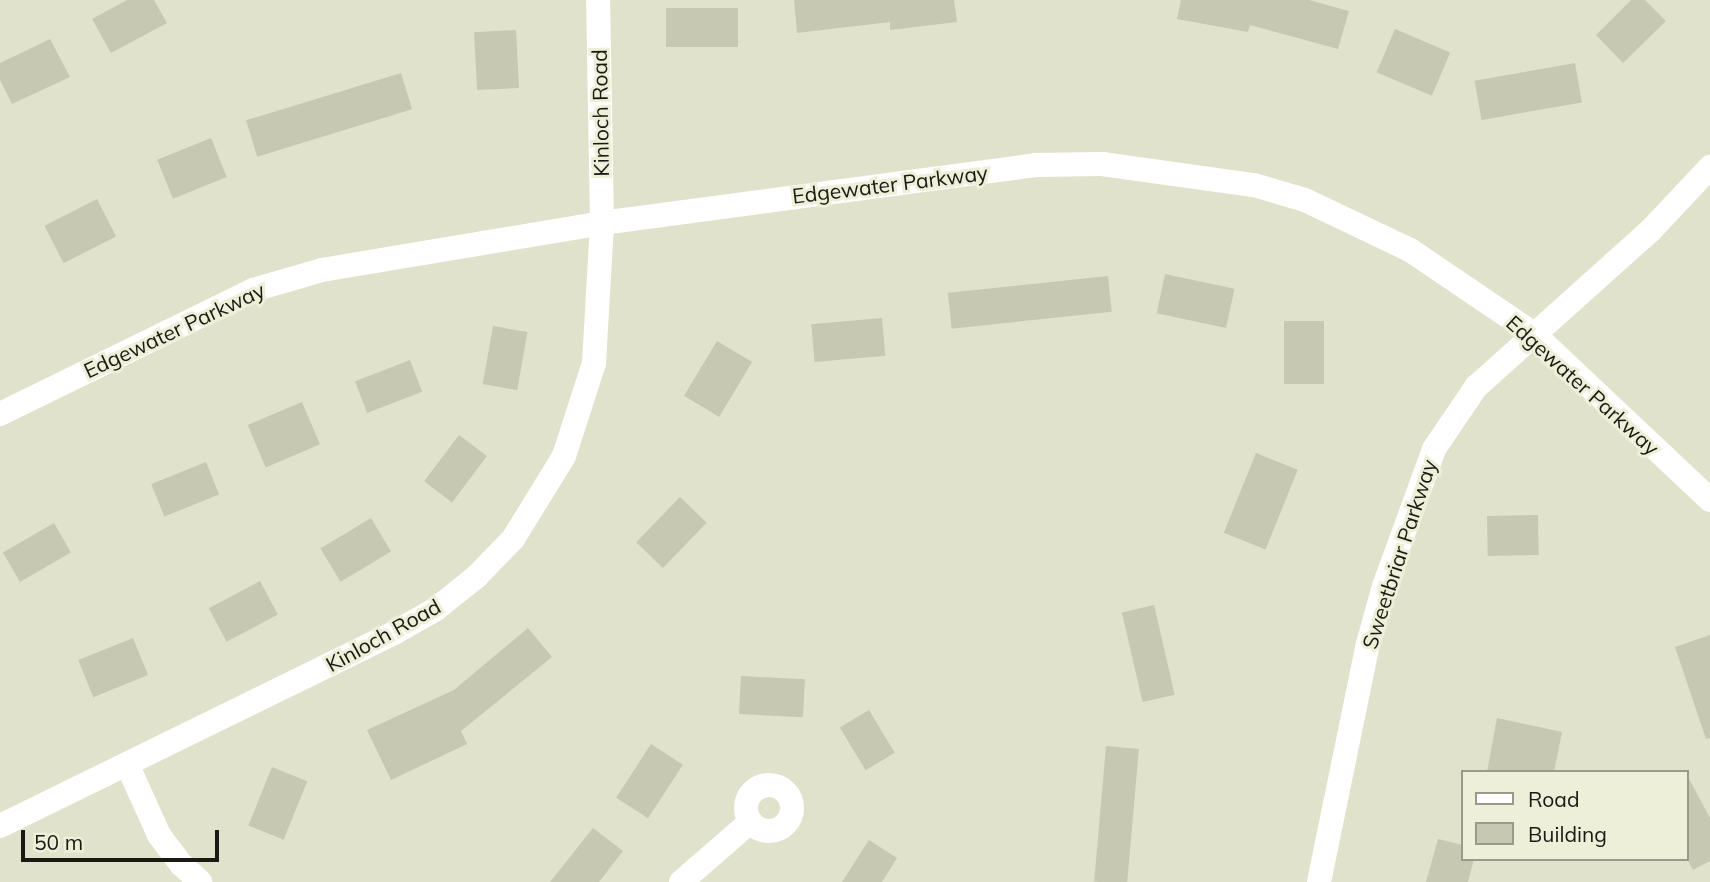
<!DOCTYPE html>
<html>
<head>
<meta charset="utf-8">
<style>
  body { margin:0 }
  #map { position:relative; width:1710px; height:882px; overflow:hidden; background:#e1e2cc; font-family:Mulish,sans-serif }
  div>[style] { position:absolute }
  .building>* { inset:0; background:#c7c8b2; transform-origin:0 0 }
  .street>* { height:24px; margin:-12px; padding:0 12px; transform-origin:12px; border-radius:12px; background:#fff }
  .street>.ring { margin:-12px; padding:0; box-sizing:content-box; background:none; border:24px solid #fff; border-radius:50% }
  span { translate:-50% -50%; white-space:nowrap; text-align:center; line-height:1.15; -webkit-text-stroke:6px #eeefd9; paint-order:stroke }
  .street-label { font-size:21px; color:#1a1a12 }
  .legend { position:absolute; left:1461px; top:770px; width:228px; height:91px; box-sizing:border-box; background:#eeefd9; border:2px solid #999a89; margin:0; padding:9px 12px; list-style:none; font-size:21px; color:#1a1a12 }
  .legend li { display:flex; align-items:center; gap:14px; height:35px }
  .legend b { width:35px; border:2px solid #999a89 }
  .scale { position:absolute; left:21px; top:830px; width:198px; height:32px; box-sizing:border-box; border:4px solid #1a1a12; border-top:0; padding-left:9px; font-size:21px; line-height:24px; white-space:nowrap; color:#1a1a12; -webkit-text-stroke:5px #eeefd9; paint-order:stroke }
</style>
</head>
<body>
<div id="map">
  <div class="building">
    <div style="clip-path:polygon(127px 0,154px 0,167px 23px,111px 53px,92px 19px)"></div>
    <div style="clip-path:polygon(794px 0,954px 0,957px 22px,890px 30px,890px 22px,797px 33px)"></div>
    <div style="clip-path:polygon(1181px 0,1309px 0,1349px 11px,1338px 49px,1250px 25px,1248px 32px,1177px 19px)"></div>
    <div style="clip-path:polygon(1631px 0,1645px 0,1666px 21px,1623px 63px,1596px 35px)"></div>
    <div style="left:738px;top:8px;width:39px;height:72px;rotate:90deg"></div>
    <div style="left:1395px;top:29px;width:60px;height:47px;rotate:23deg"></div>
    <div style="left:516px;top:30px;width:58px;height:42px;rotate:87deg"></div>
    <div style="clip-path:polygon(50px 39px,70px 77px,12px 104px,0 80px,0 63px)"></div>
    <div style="left:1575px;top:63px;width:40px;height:102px;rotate:80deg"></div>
    <div style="left:401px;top:73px;width:38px;height:162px;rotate:73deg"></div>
    <div style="left:211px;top:138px;width:42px;height:58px;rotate:68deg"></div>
    <div style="left:97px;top:199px;width:42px;height:59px;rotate:63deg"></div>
    <div style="left:1165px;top:274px;width:71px;height:40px;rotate:12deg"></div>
    <div style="left:1108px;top:276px;width:36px;height:161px;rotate:84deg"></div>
    <div style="left:882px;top:318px;width:38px;height:71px;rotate:85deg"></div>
    <div style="left:1284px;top:321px;width:40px;height:63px"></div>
    <div style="left:493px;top:326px;width:35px;height:59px;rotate:10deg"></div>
    <div style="left:717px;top:341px;width:41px;height:64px;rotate:31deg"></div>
    <div style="left:410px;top:360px;width:34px;height:59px;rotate:69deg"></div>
    <div style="left:302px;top:402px;width:46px;height:59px;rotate:67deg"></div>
    <div style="left:459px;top:435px;width:35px;height:58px;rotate:37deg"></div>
    <div style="left:1256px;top:453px;width:45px;height:86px;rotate:22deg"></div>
    <div style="left:206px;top:462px;width:35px;height:59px;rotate:68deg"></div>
    <div style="left:680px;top:497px;width:37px;height:63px;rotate:44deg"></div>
    <div style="left:1538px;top:515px;width:40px;height:51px;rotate:89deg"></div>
    <div style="left:371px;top:518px;width:39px;height:59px;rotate:59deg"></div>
    <div style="left:54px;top:523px;width:34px;height:59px;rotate:60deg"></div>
    <div style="left:260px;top:581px;width:38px;height:58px;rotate:62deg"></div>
    <div style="left:1154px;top:605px;width:92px;height:33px;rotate:77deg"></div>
    <div style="clip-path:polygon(528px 628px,552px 657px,461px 731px,467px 744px,391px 780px,367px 730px,454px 690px)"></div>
    <div style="clip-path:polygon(1710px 635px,1710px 738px,1706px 739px,1675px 647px)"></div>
    <div style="left:133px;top:638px;width:40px;height:59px;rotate:68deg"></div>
    <div style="left:741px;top:676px;width:64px;height:38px;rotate:3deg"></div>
    <div style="left:869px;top:710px;width:50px;height:34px;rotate:59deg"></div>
    <div style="clip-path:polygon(1497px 718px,1562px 732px,1554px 772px,1487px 772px)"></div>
    <div style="left:651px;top:744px;width:38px;height:64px;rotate:33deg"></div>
    <div style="left:1106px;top:746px;width:33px;height:136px;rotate:5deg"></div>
    <div style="left:272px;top:767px;width:38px;height:63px;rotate:22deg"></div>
    <div style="clip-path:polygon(1687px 775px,1710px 818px,1710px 861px,1693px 870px,1687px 859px)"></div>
    <div style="clip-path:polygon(593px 828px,623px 851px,599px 882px,550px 882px)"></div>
    <div style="clip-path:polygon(1438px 839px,1463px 845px,1463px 859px,1474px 859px,1468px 882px,1426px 882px)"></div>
    <div style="clip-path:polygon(869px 840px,897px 858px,882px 882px,842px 882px)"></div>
  </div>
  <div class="street">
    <div style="left:0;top:414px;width:282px;rotate:-26.1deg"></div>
    <div style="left:253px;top:290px;width:72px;rotate:-16.2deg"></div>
    <div style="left:322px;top:270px;width:284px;rotate:-9.5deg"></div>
    <div style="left:602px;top:223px;width:437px;rotate:-7.6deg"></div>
    <div style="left:1035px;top:165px;width:67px;rotate:-0.9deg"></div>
    <div style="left:1102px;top:164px;width:153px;rotate:7.9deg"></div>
    <div style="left:1254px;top:185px;width:53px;rotate:16.4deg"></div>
    <div style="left:1305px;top:200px;width:116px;rotate:25.5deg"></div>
    <div style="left:1410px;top:250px;width:150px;rotate:34.1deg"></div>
    <div style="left:1534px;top:334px;width:242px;rotate:43.3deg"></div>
    <div style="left:127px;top:764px;width:78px;rotate:65.7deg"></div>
    <div style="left:159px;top:835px;width:38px;rotate:53deg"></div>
    <div style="left:182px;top:865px;width:25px;rotate:43deg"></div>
    <div class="ring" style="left:746px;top:785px;width:22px;height:22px"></div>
    <div style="left:0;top:826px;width:439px;rotate:-26.1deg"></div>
    <div style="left:394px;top:633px;width:48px;rotate:-29.7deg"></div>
    <div style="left:436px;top:609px;width:53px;rotate:-38.8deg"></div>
    <div style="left:477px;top:576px;width:52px;rotate:-45.8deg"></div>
    <div style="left:513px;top:539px;width:97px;rotate:-58.4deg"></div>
    <div style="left:564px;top:456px;width:98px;rotate:-72.1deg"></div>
    <div style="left:594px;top:363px;width:140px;rotate:-86.7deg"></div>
    <div style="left:602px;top:223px;width:223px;rotate:-91deg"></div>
    <div style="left:681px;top:882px;width:91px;rotate:-41deg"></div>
    <div style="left:1319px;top:882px;width:243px;rotate:-78.4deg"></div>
    <div style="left:1368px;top:644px;width:60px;rotate:-74.6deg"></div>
    <div style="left:1384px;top:586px;width:146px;rotate:-69.9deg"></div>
    <div style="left:1434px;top:449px;width:75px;rotate:-55.9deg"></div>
    <div style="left:1476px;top:387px;width:234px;rotate:-41.9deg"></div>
    <div style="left:1650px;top:231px;width:88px;rotate:-46.8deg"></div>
  </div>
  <div class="street-label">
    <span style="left:600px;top:113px;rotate:-91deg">Kinloch Road</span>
    <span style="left:890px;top:184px;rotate:-7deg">Edgewater Parkway</span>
    <span style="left:174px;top:330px;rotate:-25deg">Edgewater Parkway</span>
    <span style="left:1583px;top:385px;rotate:42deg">Edgewater Parkway</span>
    <span style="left:1399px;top:554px;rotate:-72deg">Sweetbriar Parkway</span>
    <span style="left:383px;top:635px;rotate:-29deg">Kinloch Road</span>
  </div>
  <ul class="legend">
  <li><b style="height:9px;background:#fff"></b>Road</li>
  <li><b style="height:19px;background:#c7c8b2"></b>Building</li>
  </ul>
  <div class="scale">50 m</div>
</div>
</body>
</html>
